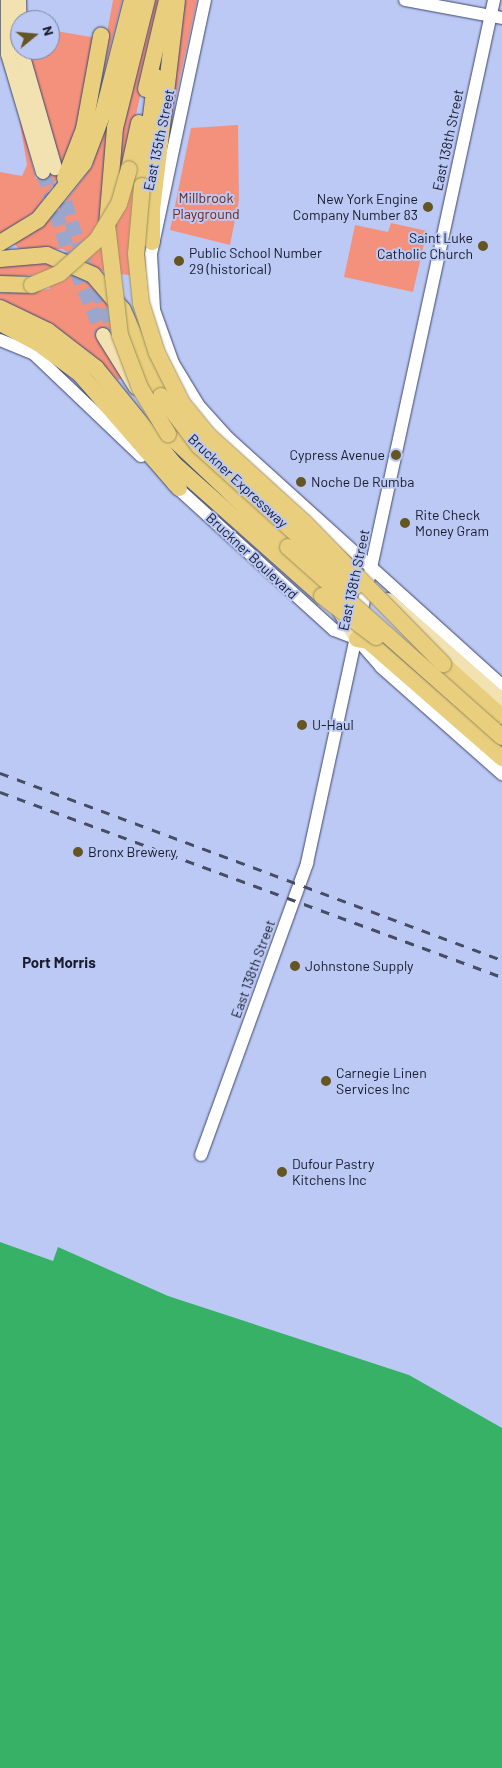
<!DOCTYPE html>
<html>
<head>
<meta charset="utf-8">
<style>
  body { margin:0 }
  #map { position:relative; width:502px; height:1768px; overflow:hidden; background:#bcc9f5; font-family:Barlow,sans-serif }
  div>[style] { position:absolute }
  .green>* { inset:0; background:#f4917d }
  .water>* { inset:0; background:#36b165 }
  .primary-tunnel>* { height:14px; margin-top:-7px; transform-origin:0; background:repeating-linear-gradient(90deg,#9ba6cd 0 14px,transparent 0 21px) }
  .roads { filter:drop-shadow(0 0 1px #3e476c) drop-shadow(0 0 1px #3e476c) }
  .secondary>* { height:12px; margin:-6px; padding:0 6px; transform-origin:6px; border-radius:6px; background:#fff }
  .primary>* { height:14px; margin:-7px; padding:0 7px; transform-origin:7px; border-radius:7px; background:#f2e2b1 }
  .highway>* { height:16px; margin:-8px; padding:0 8px; transform-origin:8px; border-radius:8px; background:#e9cf7d }
  .rail>* { height:2.5px; margin-top:-1.25px; transform-origin:0; background:repeating-linear-gradient(90deg,#454c63 0 9px,transparent 0 18px) }
  .bridges { filter:drop-shadow(0 0 1px #a09060) drop-shadow(0 0 1px #a09060) }
  .highway-bridge>* { height:16px; margin:-8px; padding:0 8px; transform-origin:8px; border-radius:8px; background:#e9cf7d }
  .dots>* { width:14px; height:14px; translate:-50% -50%; box-sizing:border-box; border:2px solid #bcc9f5; border-radius:50% }
  span { translate:-50% -50%; white-space:nowrap; text-align:center; line-height:1.15; -webkit-text-stroke:4px #bcc9f5; paint-order:stroke }
  .street-label { font-size:14px; color:#171b2b }
  .park-label { font-size:14px; color:#712417 }
  .poi-label { font-size:14px; color:#171b2b }
  .right { translate:-100% -50%; text-align:right }
  .left { translate:0 -50%; text-align:left }
  .neighbourhood-label { font-size:15px; color:#171b2b; font-weight:700 }
  .north { position:absolute; left:10px; top:10px; width:50px; height:50px; box-sizing:border-box; background:#bcc9f5; border:1px solid #7a83a4; border-radius:50%; rotate:73deg; font-size:14px; font-weight:700; line-height:20px; text-align:center; color:#171b2b }
  .north::after { content:''; display:block; margin:auto; width:18px; height:22px; background:#655522; clip-path:polygon(50% 0,100% 100%,50% 72%,0 100%) }
</style>
</head>
<body>
<div id="map">
  <div class="green">
    <div style="clip-path:polygon(113px 0,122px 0,91px 122px,102px 60px)"></div>
    <div style="clip-path:polygon(154px 0,161px 0,121px 184px,136px 186px,136px 276px,105px 272px,62px 249px,19px 249px,14px 243px,59px 210px,92px 167px,120px 74px)"></div>
    <div style="clip-path:polygon(182px 0,197px 0,169px 127px)"></div>
    <div style="clip-path:polygon(50px 30px,97px 38px,85px 110px,63px 172px,28px 50px,50px 50px)"></div>
    <div style="clip-path:polygon(17px 105px,36px 179px,61px 173px,35px 211px,0 236px,0 172px,22px 176px,27px 165px)"></div>
    <div style="clip-path:polygon(238px 125px,239px 200px,230px 245px,170px 230px,191px 128px)"></div>
    <div style="clip-path:polygon(391px 223px,427px 231px,413px 292px,344px 277px,355px 225px,388px 232px)"></div>
    <div style="clip-path:polygon(43px 263px,82px 274px,99px 286px,120px 328px,98px 339px,122px 378px,118px 380px,97px 358px,53px 325px,0 299px,0 293px,50px 289px,45px 274px,0 277px,0 266px)"></div>
  </div>
  <div class="water">
    <div style="clip-path:polygon(0 1242px,53px 1261px,58px 1247px,168px 1296px,409px 1375px,502px 1428px,502px 1768px,0 1768px)"></div>
  </div>
  <div class="primary-tunnel">
    <div style="left:43px;top:172px;width:83px;rotate:72.4deg"></div>
    <div style="left:68px;top:251px;width:91px;rotate:67.4deg"></div>
    <div style="left:59px;top:182px;width:71px;rotate:72.8deg"></div>
    <div style="left:80px;top:250px;width:88px;rotate:67.2deg"></div>
  </div>
  <div class="roads">
    <div class="secondary">
      <div style="left:205px;top:0;width:260px;rotate:102deg"></div>
      <div style="left:151px;top:254px;width:56px;rotate:86.9deg"></div>
      <div style="left:154px;top:310px;width:56px;rotate:70.3deg"></div>
      <div style="left:173px;top:363px;width:50px;rotate:58.8deg"></div>
      <div style="left:199px;top:406px;width:43px;rotate:47.8deg"></div>
      <div style="left:228px;top:438px;width:370px;rotate:42.1deg"></div>
      <div style="left:405px;top:0;width:99px;rotate:10.5deg"></div>
      <div style="left:0;top:340px;width:37px;rotate:22deg"></div>
      <div style="left:34px;top:354px;width:148px;rotate:43.6deg"></div>
      <div style="left:173px;top:484px;width:217px;rotate:42.2deg"></div>
      <div style="left:334px;top:630px;width:25px;rotate:21deg"></div>
      <div style="left:357px;top:639px;width:37px;rotate:49deg"></div>
      <div style="left:381px;top:667px;width:162px;rotate:41.5deg"></div>
      <div style="left:201px;top:1155px;width:311px;rotate:-70deg"></div>
      <div style="left:307px;top:863px;width:883px;rotate:-77.77deg"></div>
    </div>
    <div class="primary">
      <div style="left:8px;top:0;width:54px;rotate:90deg"></div>
      <div style="left:8px;top:54px;width:123px;rotate:73.5deg"></div>
      <div style="left:19px;top:0;width:40px;rotate:88.6deg"></div>
      <div style="left:21px;top:50px;width:123px;rotate:73.9deg"></div>
      <div style="left:103px;top:335px;width:62px;rotate:58.1deg"></div>
      <div style="left:388px;top:600px;width:152px;rotate:41.3deg"></div>
      <div style="left:340px;top:612px;width:32px;rotate:58deg"></div>
    </div>
    <div class="highway">
      <div style="left:146px;top:89px;width:91px;rotate:-76.7deg"></div>
      <div style="left:129px;top:169px;width:47px;rotate:-77.7deg"></div>
      <div style="left:65px;top:178px;width:53px;rotate:-68.8deg"></div>
      <div style="left:84px;top:129px;width:95px;rotate:-79.6deg"></div>
      <div style="left:142px;top:186px;width:110px;rotate:-82.7deg"></div>
      <div style="left:107px;top:225px;width:97px;rotate:-85.3deg"></div>
      <div style="left:115px;top:128px;width:132px;rotate:-76deg"></div>
      <div style="left:152px;top:242px;width:32px;rotate:-90deg"></div>
      <div style="left:152px;top:210px;width:211px;rotate:-83.2deg"></div>
      <div style="left:0;top:243px;width:44px;rotate:-31.2deg"></div>
      <div style="left:38px;top:220px;width:73px;rotate:-51.1deg"></div>
      <div style="left:84px;top:163px;width:53px;rotate:-69.2deg"></div>
      <div style="left:103px;top:113px;width:117px;rotate:-75.6deg"></div>
      <div style="left:0;top:259px;width:47px;rotate:-4.9deg"></div>
      <div style="left:47px;top:255px;width:50px;rotate:23.5deg"></div>
      <div style="left:93px;top:275px;width:46px;rotate:49.4deg"></div>
      <div style="left:123px;top:310px;width:94px;rotate:66.2deg"></div>
      <div style="left:0;top:284px;width:32px;rotate:2deg"></div>
      <div style="left:0;top:308px;width:53px;rotate:25.6deg"></div>
      <div style="left:48px;top:331px;width:61px;rotate:37.6deg"></div>
      <div style="left:96px;top:368px;width:124px;rotate:50.9deg"></div>
      <div style="left:174px;top:464px;width:198px;rotate:41.7deg"></div>
      <div style="left:0;top:323px;width:43px;rotate:27.8deg"></div>
      <div style="left:38px;top:343px;width:52px;rotate:36.4deg"></div>
      <div style="left:80px;top:374px;width:151px;rotate:49deg"></div>
      <div style="left:168px;top:434px;width:165px;rotate:43.3deg"></div>
      <div style="left:357px;top:639px;width:11px;rotate:10deg"></div>
      <div style="left:368px;top:641px;width:178px;rotate:41.1deg"></div>
      <div style="left:443px;top:664px;width:79px;rotate:41.9deg"></div>
    </div>
  </div>
  <div class="rail">
    <div style="left:0;top:773px;width:536px;rotate:20.43deg"></div>
    <div style="left:0;top:792px;width:535px;rotate:20.23deg"></div>
  </div>
  <div class="bridges">
    <div class="highway-bridge">
      <div style="left:142px;top:186px;width:68px;rotate:95deg"></div>
      <div style="left:136px;top:254px;width:49px;rotate:84.2deg"></div>
      <div style="left:141px;top:303px;width:52px;rotate:72.3deg"></div>
      <div style="left:157px;top:353px;width:56px;rotate:63.4deg"></div>
      <div style="left:182px;top:403px;width:41px;rotate:50.9deg"></div>
      <div style="left:208px;top:435px;width:130px;rotate:42.2deg"></div>
      <div style="left:304px;top:522px;width:199px;rotate:45.6deg"></div>
      <div style="left:107px;top:225px;width:111px;rotate:83.3deg"></div>
      <div style="left:120px;top:335px;width:57px;rotate:69.3deg"></div>
      <div style="left:140px;top:388px;width:54px;rotate:58.7deg"></div>
      <div style="left:32px;top:285px;width:30px;rotate:-23deg"></div>
      <div style="left:60px;top:273px;width:50px;rotate:-41.7deg"></div>
      <div style="left:97px;top:240px;width:42px;rotate:-58.6deg"></div>
      <div style="left:119px;top:204px;width:36px;rotate:-74deg"></div>
      <div style="left:161px;top:396px;width:63px;rotate:52.8deg"></div>
      <div style="left:199px;top:446px;width:210px;rotate:42.1deg"></div>
      <div style="left:288px;top:547px;width:286px;rotate:41.6deg"></div>
      <div style="left:322px;top:596px;width:68px;rotate:37.2deg"></div>
    </div>
  </div>
  <div class="dots">
    <div style="left:428px;top:207px;background:#655522"></div>
    <div style="left:483px;top:246px;background:#655522"></div>
    <div style="left:179px;top:261px;background:#655522"></div>
    <div style="left:396px;top:455px;background:#655522"></div>
    <div style="left:301px;top:482px;background:#655522"></div>
    <div style="left:405px;top:523px;background:#655522"></div>
    <div style="left:302px;top:725px;background:#655522"></div>
    <div style="left:78px;top:852px;background:#655522"></div>
    <div style="left:295px;top:966px;background:#655522"></div>
    <div style="left:326px;top:1081px;background:#655522"></div>
    <div style="left:282px;top:1172px;background:#655522"></div>
  </div>
  <div class="street-label">
    <span style="left:159px;top:140px;rotate:-78deg">East 135th Street</span>
    <span style="left:448px;top:140px;rotate:-78deg">East 138th Street</span>
    <span style="left:238px;top:481px;rotate:43deg">Bruckner Expressway</span>
    <span style="left:252px;top:556px;rotate:43deg">Bruckner Boulevard</span>
    <span style="left:354px;top:580px;rotate:-78deg">East 138th Street</span>
    <span style="left:253px;top:969px;rotate:-70deg">East 138th Street</span>
  </div>
  <div class="park-label">
    <span style="left:206px;top:206px">Millbrook<br>Playground</span>
  </div>
  <div class="poi-label">
    <span class="right" style="left:418px;top:207px">New York Engine<br>Company Number 83</span>
    <span class="right" style="left:473px;top:246px">Saint Luke<br>Catholic Church</span>
    <span class="left" style="left:189px;top:261px">Public School Number<br>29 (historical)</span>
    <span class="right" style="left:385px;top:455px">Cypress Avenue</span>
    <span class="left" style="left:311px;top:482px">Noche De Rumba</span>
    <span class="left" style="left:415px;top:523px">Rite Check<br>Money Gram</span>
    <span class="left" style="left:312px;top:725px">U-Haul</span>
    <span class="left" style="left:88px;top:852px">Bronx Brewery</span>
    <span class="left" style="left:305px;top:966px">Johnstone Supply</span>
    <span class="left" style="left:336px;top:1081px">Carnegie Linen<br>Services Inc</span>
    <span class="left" style="left:292px;top:1172px">Dufour Pastry<br>Kitchens Inc</span>
  </div>
  <div class="neighbourhood-label">
    <span style="left:59px;top:963px">Port Morris</span>
  </div>
  <div class="north">N</div>
</div>
</body>
</html>
